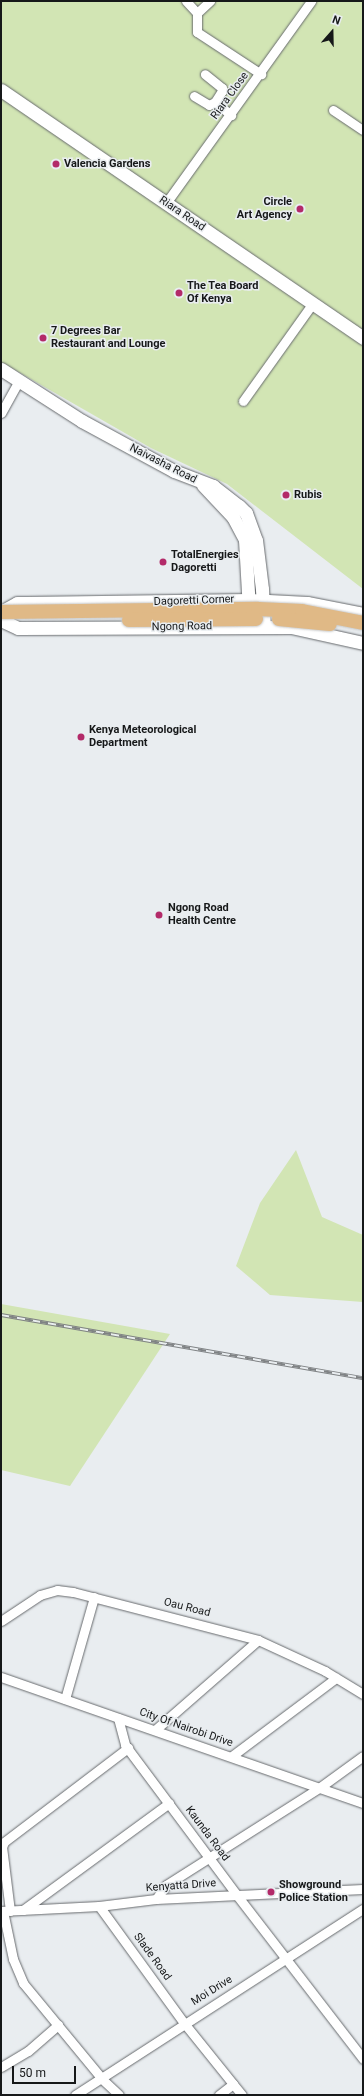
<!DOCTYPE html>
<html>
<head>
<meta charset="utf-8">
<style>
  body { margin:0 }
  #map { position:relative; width:364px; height:2096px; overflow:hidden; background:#e9edf0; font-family:Roboto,sans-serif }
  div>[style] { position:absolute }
  .green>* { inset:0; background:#d2e5b4 }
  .roads { filter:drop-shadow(0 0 1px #676a6d) drop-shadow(0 0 1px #676a6d) }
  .street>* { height:9px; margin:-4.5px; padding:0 4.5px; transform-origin:4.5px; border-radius:4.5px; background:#fff }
  .secondary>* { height:13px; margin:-6.5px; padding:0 6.5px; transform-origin:6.5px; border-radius:6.5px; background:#fff }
  .rail>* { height:4px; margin-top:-2px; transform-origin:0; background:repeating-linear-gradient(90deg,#e9edf0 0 8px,#7f8284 0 16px); box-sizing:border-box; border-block:1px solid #7f8284 }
  .bridges { filter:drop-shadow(0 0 1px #c7c8c8) drop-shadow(0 0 1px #c7c8c8) }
  .primary-bridge>* { height:14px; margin:-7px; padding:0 7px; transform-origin:7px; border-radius:7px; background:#e0b986 }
  .dots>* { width:11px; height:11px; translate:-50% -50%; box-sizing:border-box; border:2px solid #e9edf0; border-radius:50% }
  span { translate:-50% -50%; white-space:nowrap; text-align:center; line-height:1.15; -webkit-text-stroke:3px #e9edf0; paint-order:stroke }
  .street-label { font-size:11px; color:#161819 }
  .poi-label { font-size:11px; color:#161819; font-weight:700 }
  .left { translate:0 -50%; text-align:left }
  .right { translate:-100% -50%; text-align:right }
  .frame { position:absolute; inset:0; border:2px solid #161819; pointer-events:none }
  .north { position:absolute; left:312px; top:12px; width:40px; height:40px; -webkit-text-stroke:3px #e9edf0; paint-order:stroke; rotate:20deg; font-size:11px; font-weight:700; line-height:16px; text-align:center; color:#161819 }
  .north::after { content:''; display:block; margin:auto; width:14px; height:18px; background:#161819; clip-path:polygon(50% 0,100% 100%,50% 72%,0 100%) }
  .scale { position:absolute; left:12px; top:2066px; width:64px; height:18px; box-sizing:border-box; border:2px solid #161819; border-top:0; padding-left:5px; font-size:12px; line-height:14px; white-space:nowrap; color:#161819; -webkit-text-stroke:3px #e9edf0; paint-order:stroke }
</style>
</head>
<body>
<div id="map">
  <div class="green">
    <div style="clip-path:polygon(1px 1px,363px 1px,363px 589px,227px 484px,151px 448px,1px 362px)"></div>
    <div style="clip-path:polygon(296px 1150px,322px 1217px,363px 1235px,363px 1302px,270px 1295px,236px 1266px,260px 1203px)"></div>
    <div style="clip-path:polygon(1px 1304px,170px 1334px,70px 1486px,1px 1470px)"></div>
  </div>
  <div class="roads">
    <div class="street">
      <div style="left:186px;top:1px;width:16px;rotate:47deg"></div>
      <div style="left:197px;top:13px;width:19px;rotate:90deg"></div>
      <div style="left:197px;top:32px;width:77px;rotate:33.3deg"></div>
      <div style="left:197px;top:13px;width:18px;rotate:-43deg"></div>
      <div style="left:194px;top:96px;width:17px;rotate:31deg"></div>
      <div style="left:209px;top:105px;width:7px;rotate:-27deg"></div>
      <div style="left:215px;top:102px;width:13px;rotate:-58deg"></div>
      <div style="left:222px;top:91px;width:3px;rotate:-90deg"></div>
      <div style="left:222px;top:88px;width:22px;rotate:-141deg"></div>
      <div style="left:215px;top:102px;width:21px;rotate:39deg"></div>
      <div style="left:333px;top:110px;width:36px;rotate:34deg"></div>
      <div style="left:166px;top:203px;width:249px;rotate:-54.3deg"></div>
      <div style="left:243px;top:401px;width:120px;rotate:-54.5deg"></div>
      <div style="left:1px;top:413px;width:37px;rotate:-61deg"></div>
      <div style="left:1px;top:1621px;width:47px;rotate:-33.7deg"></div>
      <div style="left:40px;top:1595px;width:18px;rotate:-16deg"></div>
      <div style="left:57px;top:1590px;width:16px;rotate:7deg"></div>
      <div style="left:73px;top:1592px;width:191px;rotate:14.5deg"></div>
      <div style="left:258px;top:1640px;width:74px;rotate:24.8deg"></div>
      <div style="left:325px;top:1671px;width:44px;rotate:31.2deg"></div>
      <div style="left:1px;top:1677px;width:383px;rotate:19.2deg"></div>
      <div style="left:65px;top:1699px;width:106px;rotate:-74.1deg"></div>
      <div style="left:118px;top:1718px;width:28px;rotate:75deg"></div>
      <div style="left:125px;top:1745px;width:186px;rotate:53.3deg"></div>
      <div style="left:236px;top:1894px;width:208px;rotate:52.4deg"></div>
      <div style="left:155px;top:1730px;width:137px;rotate:-41.1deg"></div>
      <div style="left:232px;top:1756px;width:130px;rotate:-36.9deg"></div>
      <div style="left:156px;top:1899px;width:17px;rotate:-54deg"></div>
      <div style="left:166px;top:1885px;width:181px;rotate:-32.4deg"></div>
      <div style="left:319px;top:1788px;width:54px;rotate:-36deg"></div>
      <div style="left:99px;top:1906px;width:145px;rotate:54deg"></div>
      <div style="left:184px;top:2023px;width:78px;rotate:51.2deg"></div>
      <div style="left:233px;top:2084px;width:18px;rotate:142deg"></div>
      <div style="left:23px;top:1910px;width:181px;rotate:-36.2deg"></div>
      <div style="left:1px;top:1911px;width:98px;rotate:-2.9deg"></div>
      <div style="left:99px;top:1906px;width:57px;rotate:-7deg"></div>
      <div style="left:156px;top:1899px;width:207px;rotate:-2.8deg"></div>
      <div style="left:3px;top:1911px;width:49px;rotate:78.2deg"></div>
      <div style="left:13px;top:1959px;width:26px;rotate:67deg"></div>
      <div style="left:23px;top:1983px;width:124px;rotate:50.5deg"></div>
      <div style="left:102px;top:2079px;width:23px;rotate:43deg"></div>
      <div style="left:10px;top:1911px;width:64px;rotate:-97.1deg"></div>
      <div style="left:2px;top:1847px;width:5px;rotate:-68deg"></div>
      <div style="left:4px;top:1842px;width:156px;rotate:-37.2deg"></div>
      <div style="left:1px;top:2067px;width:31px;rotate:-31deg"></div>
      <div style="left:28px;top:2051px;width:40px;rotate:-41deg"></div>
      <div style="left:233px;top:2084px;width:14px;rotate:51deg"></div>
      <div style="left:75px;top:2095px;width:343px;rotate:-32.9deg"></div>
    </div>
    <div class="secondary">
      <div style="left:1px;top:90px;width:439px;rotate:34.4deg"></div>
      <div style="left:1px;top:369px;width:96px;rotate:32.7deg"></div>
      <div style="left:82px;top:421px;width:105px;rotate:28.5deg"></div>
      <div style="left:174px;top:471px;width:42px;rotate:21deg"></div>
      <div style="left:213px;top:486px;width:33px;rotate:38deg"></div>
      <div style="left:239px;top:506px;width:10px;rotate:45deg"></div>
      <div style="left:246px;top:513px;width:29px;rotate:70deg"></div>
      <div style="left:256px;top:540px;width:49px;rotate:83deg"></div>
      <div style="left:262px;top:589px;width:38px;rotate:87deg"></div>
      <div style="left:203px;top:485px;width:44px;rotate:46.8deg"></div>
      <div style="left:233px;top:517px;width:26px;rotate:62deg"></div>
      <div style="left:245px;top:540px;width:69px;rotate:86.7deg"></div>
      <div style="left:1px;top:612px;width:18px;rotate:-29deg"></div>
      <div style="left:17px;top:603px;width:10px"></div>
      <div style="left:27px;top:603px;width:222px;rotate:-0.8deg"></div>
      <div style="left:249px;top:600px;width:58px;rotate:3deg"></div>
      <div style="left:307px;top:603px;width:57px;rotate:11.1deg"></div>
      <div style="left:1px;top:620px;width:19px;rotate:25deg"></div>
      <div style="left:18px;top:628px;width:273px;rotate:-0.2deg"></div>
      <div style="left:291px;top:627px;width:74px;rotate:12.5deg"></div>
    </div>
  </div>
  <div class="rail">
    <div style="left:1px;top:1315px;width:367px;rotate:9.9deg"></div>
  </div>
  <div class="bridges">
    <div class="primary-bridge">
      <div style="left:1px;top:612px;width:257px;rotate:-0.7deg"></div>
      <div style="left:258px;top:609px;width:44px;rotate:2.6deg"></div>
      <div style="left:302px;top:611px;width:62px;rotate:11.1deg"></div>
      <div style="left:279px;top:619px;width:51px;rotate:5.6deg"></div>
      <div style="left:129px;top:620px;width:127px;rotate:-0.5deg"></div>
    </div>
  </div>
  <div class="dots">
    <div style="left:56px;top:164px;background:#b32a69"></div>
    <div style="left:300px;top:209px;background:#b32a69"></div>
    <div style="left:179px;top:293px;background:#b32a69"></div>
    <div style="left:43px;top:338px;background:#b32a69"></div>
    <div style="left:286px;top:495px;background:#b32a69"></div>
    <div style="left:163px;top:562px;background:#b32a69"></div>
    <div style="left:81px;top:737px;background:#b32a69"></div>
    <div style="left:159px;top:915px;background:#b32a69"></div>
    <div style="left:271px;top:1892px;background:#b32a69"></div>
  </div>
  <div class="street-label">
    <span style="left:230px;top:96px;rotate:-54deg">Riara Close</span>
    <span style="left:182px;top:214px;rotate:34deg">Riara Road</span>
    <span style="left:163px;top:464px;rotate:27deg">Naivasha Road</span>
    <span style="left:194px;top:601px;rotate:-2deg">Dagoretti Corner</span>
    <span style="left:182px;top:627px;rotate:-1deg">Ngong Road</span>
    <span style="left:187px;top:1608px;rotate:14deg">Oau Road</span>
    <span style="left:186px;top:1728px;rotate:19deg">City Of Nairobi Drive</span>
    <span style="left:207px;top:1834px;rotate:53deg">Kaunda Road</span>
    <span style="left:181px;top:1886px;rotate:-4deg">Kenyatta Drive</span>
    <span style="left:152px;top:1957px;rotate:54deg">Slade Road</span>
    <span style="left:212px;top:1991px;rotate:-32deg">Moi Drive</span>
  </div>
  <div class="poi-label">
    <span class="left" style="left:64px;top:164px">Valencia Gardens</span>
    <span class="right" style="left:292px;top:209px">Circle<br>Art Agency</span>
    <span class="left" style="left:187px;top:293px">The Tea Board<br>Of Kenya</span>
    <span class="left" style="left:51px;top:338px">7 Degrees Bar<br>Restaurant and Lounge</span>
    <span class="left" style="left:294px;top:495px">Rubis</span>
    <span class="left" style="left:171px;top:562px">TotalEnergies<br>Dagoretti</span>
    <span class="left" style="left:89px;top:737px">Kenya Meteorological<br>Department</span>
    <span class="left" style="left:168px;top:915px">Ngong Road<br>Health Centre</span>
    <span class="left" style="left:279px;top:1892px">Showground<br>Police Station</span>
  </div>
  <div class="frame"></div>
  <div class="north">N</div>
  <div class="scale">50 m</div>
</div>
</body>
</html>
